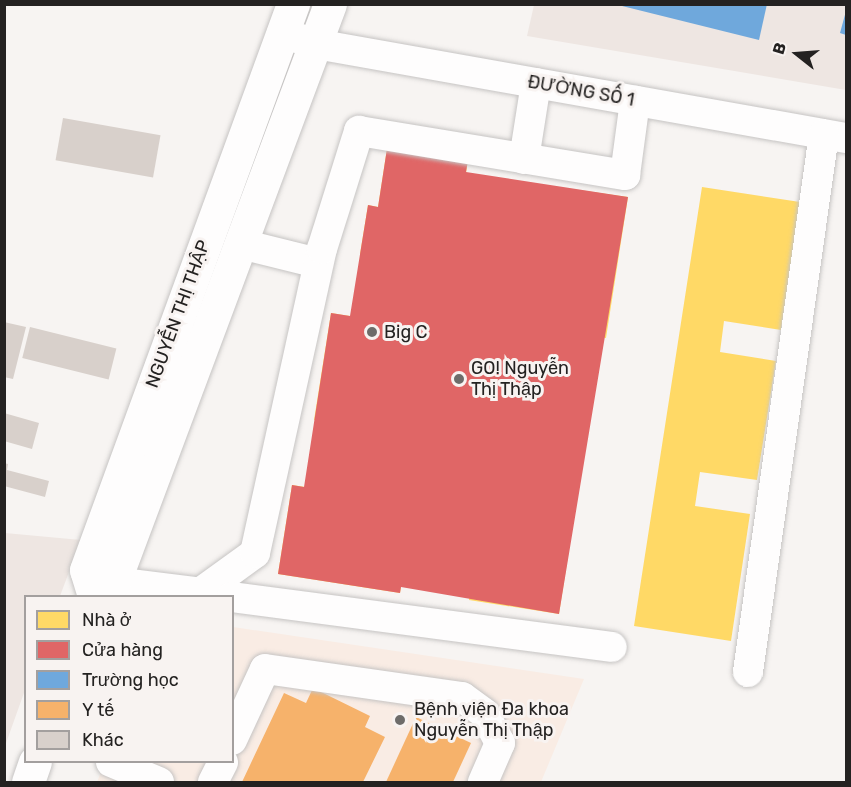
<!DOCTYPE html>
<html>
<head>
<meta charset="utf-8">
<style>
  body { margin:0 }
  #map { position:relative; width:851px; height:787px; overflow:hidden; background:#f7f4f2; font-family:Rubik,sans-serif }
  div>[style] { position:absolute }
  .built>* { inset:0; background:#eee6e2 }
  .medical>* { inset:0; background:#f9ece4 }
  .homes>* { inset:0; background:#ffd966 }
  .shops>* { inset:0; background:#e06666 }
  .schools>* { inset:0; background:#6fa8dc }
  .health>* { inset:0; background:#f6b26b }
  .building>* { inset:0; background:#d8d0cb; transform-origin:0 0 }
  .roads { filter:drop-shadow(0 0 2px #c6c4c3) drop-shadow(0 0 2px #c6c4c3) }
  .minor>* { height:30px; margin:-15px; padding:0 15px; transform-origin:15px; border-radius:15px; background:#fefdfd }
  .major>* { height:33px; margin:-16.5px; padding:0 16.5px; transform-origin:16.5px; border-radius:16.5px; background:#fefdfd }
  .dots>* { width:16px; height:16px; translate:-50% -50%; box-sizing:border-box; border:3px solid #f8f3f1; border-radius:50% }
  span { translate:-50% -50%; white-space:nowrap; text-align:center; line-height:1.15; -webkit-text-stroke:6px #f8f3f1; paint-order:stroke }
  .street-label { font-size:18px; color:#242221 }
  .poi-label { font-size:18px; color:#242221 }
  .left { translate:0 -50%; text-align:left }
  .frame { position:absolute; inset:0; border:6px solid #242221; pointer-events:none }
  .legend { position:absolute; left:24px; top:595px; width:210px; height:168px; box-sizing:border-box; background:#f8f3f1; border:2px solid #a39f9e; margin:0; padding:8px 10px; list-style:none; font-size:18px; color:#242221 }
  .legend li { display:flex; align-items:center; gap:12px; height:30px }
  .legend b { width:30px; border:2px solid #a39f9e }
  .north { position:absolute; left:767px; top:24px; width:60px; height:60px; -webkit-text-stroke:4px #f8f3f1; paint-order:stroke; rotate:287deg; font-size:16px; font-weight:700; line-height:24px; text-align:center; color:#242221 }
  .north::after { content:''; display:block; margin:auto; width:21px; height:27px; background:#242221; clip-path:polygon(50% 0,100% 100%,50% 72%,0 100%) }
</style>
</head>
<body>
<div id="map">
  <div class="built">
    <div style="clip-path:polygon(534px 5px,846px 5px,846px 90px,527px 36px)"></div>
    <div style="clip-path:polygon(5px 533px,81px 540px,60px 596px,26px 596px,25px 690px,5px 746px)"></div>
  </div>
  <div class="medical">
    <div style="clip-path:polygon(233px 627px,584px 679px,541px 782px,97px 782px,105px 762px,232px 762px)"></div>
  </div>
  <div class="homes">
    <div style="clip-path:polygon(388px 142px,469px 154px,400px 593px,278px 574px,292px 485px,372px 497px,383px 430px,314px 420px,331px 313px,400px 324px,410px 261px,360px 254px,368px 205px,378px 207px)"></div>
    <div style="clip-path:polygon(537px 184px,628px 197px,606px 338px,516px 325px,524px 277px,540px 280px,548px 231px,530px 228px)"></div>
    <div style="clip-path:polygon(702px 187px,800px 202px,781px 330px,724px 321px,720px 352px,776px 361px,757px 480px,700px 472px,695px 506px,750px 514px,731px 641px,634px 626px)"></div>
    <div style="clip-path:polygon(490px 458px,581px 472px,559px 614px,469px 600px,476px 552px,493px 554px,501px 506px,483px 503px)"></div>
  </div>
  <div class="shops">
    <div style="clip-path:polygon(388px 142px,469px 154px,466px 172px,628px 197px,559px 614px,401px 587px,400px 593px,278px 574px,292px 485px,304px 487px,331px 313px,350px 316px,368px 205px,378px 207px)"></div>
  </div>
  <div class="schools">
    <div style="clip-path:polygon(614px 4px,767px 4px,759px 40px)"></div>
    <div style="clip-path:polygon(846px 11px,846px 35px,840px 33px)"></div>
  </div>
  <div class="health">
    <div style="clip-path:polygon(313px 688px,370px 716px,365px 727px,385px 737px,363px 782px,242px 782px,284px 693px,306px 703px)"></div>
    <div style="clip-path:polygon(416px 717px,471px 743px,453px 782px,386px 782px)"></div>
  </div>
  <div class="building">
    <div style="left:63px;top:118px;width:99px;height:43px;rotate:10deg"></div>
    <div style="clip-path:polygon(4px 322px,26px 327px,13px 379px,4px 377px)"></div>
    <div style="left:30px;top:327px;width:89px;height:32px;rotate:14deg"></div>
    <div style="clip-path:polygon(4px 413px,39px 423px,32px 449px,4px 441px)"></div>
    <div style="clip-path:polygon(4px 463px,8px 464px,7px 470px,49px 481px,45px 497px,4px 486px)"></div>
  </div>
  <div class="roads">
    <div class="minor">
      <div style="left:282px;top:33px;width:36px;rotate:18deg"></div>
      <div style="left:316px;top:44px;width:538px;rotate:10.06deg"></div>
      <div style="left:524px;top:159px;width:77px;rotate:-81deg"></div>
      <div style="left:241px;top:244px;width:79px;rotate:13.9deg"></div>
      <div style="left:114px;top:582px;width:107px;rotate:7deg"></div>
      <div style="left:200px;top:593px;width:68px;rotate:-36deg"></div>
      <div style="left:255px;top:553px;width:311px;rotate:-77.6deg"></div>
      <div style="left:322px;top:249px;width:124px;rotate:-72.6deg"></div>
      <div style="left:359px;top:131px;width:270px;rotate:9.4deg"></div>
      <div style="left:625px;top:175px;width:75px;rotate:-82.3deg"></div>
      <div style="left:232px;top:597px;width:383px;rotate:7.5deg"></div>
      <div style="left:748px;top:672px;width:543px;rotate:-81.96deg"></div>
      <div style="left:232px;top:740px;width:78px;rotate:-65.1deg"></div>
      <div style="left:265px;top:669px;width:199px;rotate:8.1deg"></div>
      <div style="left:462px;top:697px;width:27px;rotate:36deg"></div>
      <div style="left:484px;top:713px;width:34px;rotate:62deg"></div>
      <div style="left:500px;top:743px;width:43px;rotate:113.6deg"></div>
      <div style="left:111px;top:762px;width:52px;rotate:22.6deg"></div>
      <div style="left:213px;top:782px;width:22px;rotate:-63deg"></div>
    </div>
    <div class="major">
      <div style="left:94px;top:596px;width:27px;rotate:-107deg"></div>
      <div style="left:86px;top:570px;width:603px;rotate:-69.91deg"></div>
      <div style="left:96px;top:596px;width:23px;rotate:-38deg"></div>
      <div style="left:114px;top:582px;width:617px;rotate:-69.51deg"></div>
      <div style="left:28px;top:782px;width:21px;rotate:-71deg"></div>
    </div>
  </div>
  <div class="dots">
    <div style="left:372px;top:332px;background:#6e6c6a"></div>
    <div style="left:459px;top:379px;background:#6e6c6a"></div>
    <div style="left:400px;top:720px;background:#6e6c6a"></div>
  </div>
  <div class="street-label">
    <span style="left:581px;top:91px;rotate:10deg">ĐƯỜNG SỐ 1</span>
    <span style="left:178px;top:314px;rotate:-70deg">NGUYỄN THỊ THẬP</span>
  </div>
  <div class="poi-label">
    <span class="left" style="left:384px;top:332px">Big C</span>
    <span class="left" style="left:471px;top:379px">GO! Nguyễn<br>Thị Thập</span>
    <span class="left" style="left:414px;top:720px">Bệnh viện Đa khoa<br>Nguyễn Thị Thập</span>
  </div>
  <div class="frame"></div>
  <ul class="legend">
  <li><b style="height:16px;background:#ffd966"></b>Nhà ở</li>
  <li><b style="height:16px;background:#e06666"></b>Cửa hàng</li>
  <li><b style="height:16px;background:#6fa8dc"></b>Trường học</li>
  <li><b style="height:16px;background:#f6b26b"></b>Y tế</li>
  <li><b style="height:16px;background:#d8d0cb"></b>Khác</li>
  </ul>
  <div class="north">B</div>
</div>
</body>
</html>
